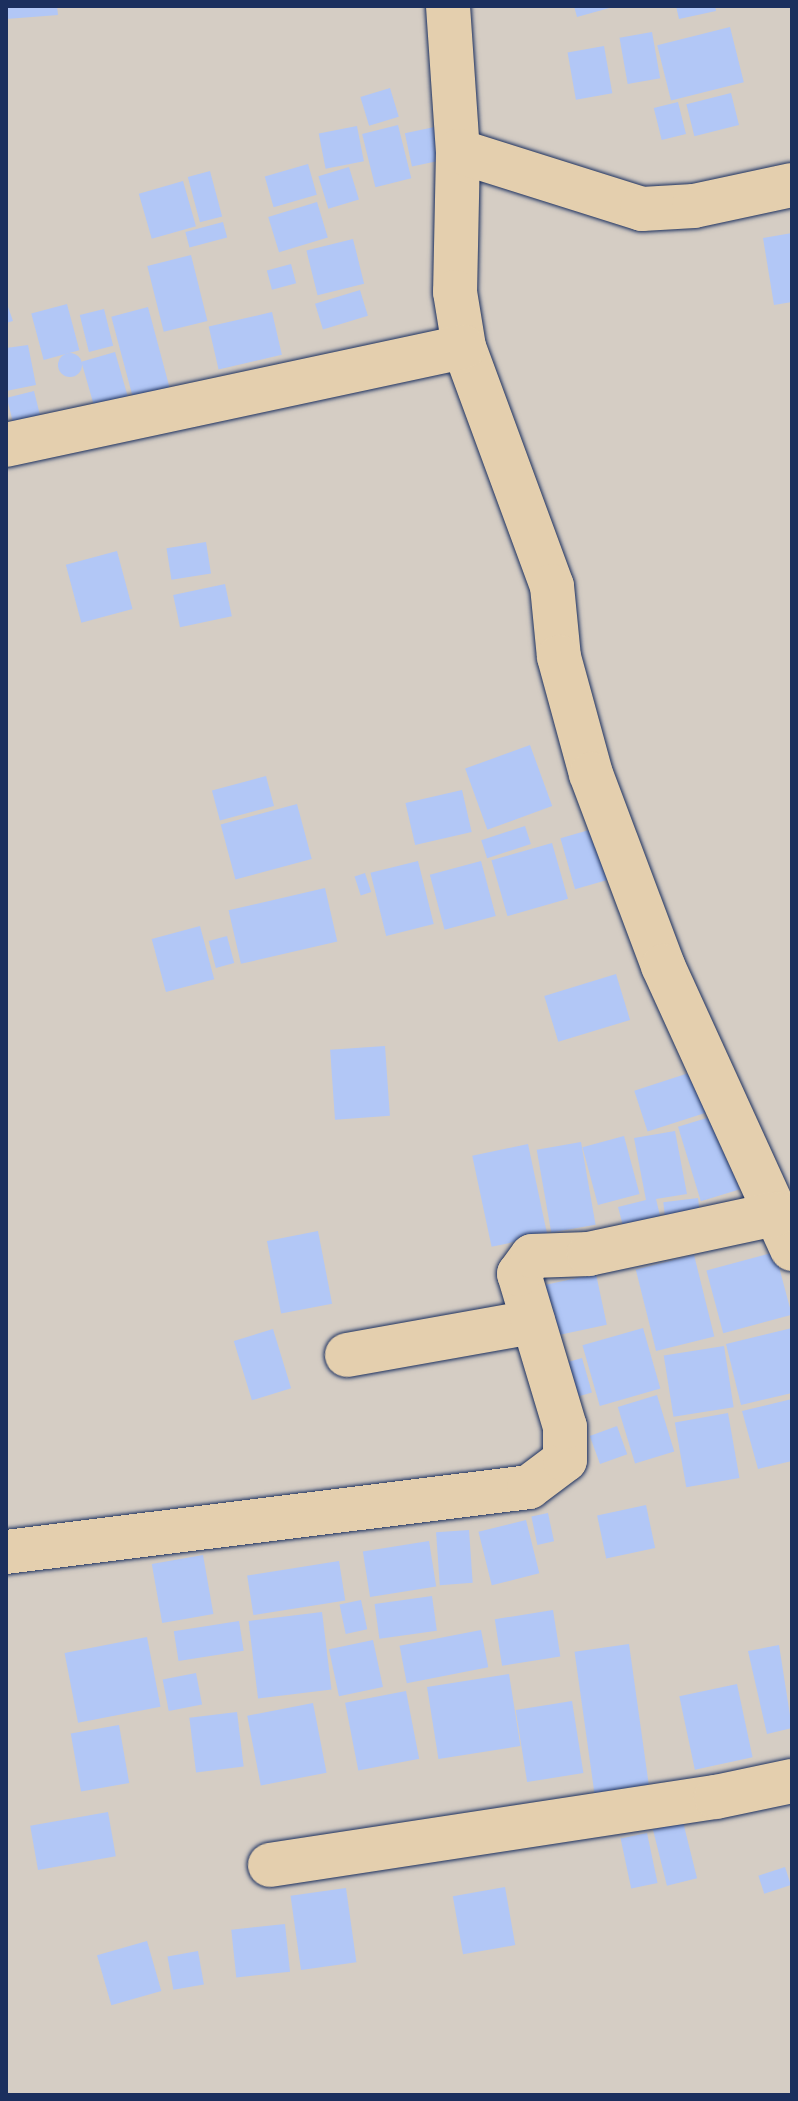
<!DOCTYPE html>
<html>
<head>
<meta charset="utf-8">
<style>
  body { margin:0 }
  #map { position:relative; width:798px; height:2101px; overflow:hidden; background:#d5cdc4; font-family:"Gochi Hand",sans-serif }
  div>[style] { position:absolute }
  .building>* { inset:0; background:#b2c7f6; transform-origin:0 0 }
  .round { border-radius:50% }
  .roads { filter:drop-shadow(0 0 2px #1b2f5e) drop-shadow(0 0 2px #1b2f5e) }
  .minor>* { height:44px; margin:-22px; padding:0 22px; transform-origin:22px; border-radius:22px; background:#e4cfae }
  span { translate:-50% -50%; white-space:nowrap; text-align:center; line-height:1.15; -webkit-text-stroke:6px #e4cfae; paint-order:stroke }
  .frame { position:absolute; inset:0; border:8px solid #1b2f5e; pointer-events:none }
</style>
</head>
<body>
<div id="map">
  <div class="building">
    <div style="clip-path:polygon(6px 6px,57px 6px,58px 15px,6px 19px)"></div>
    <div style="clip-path:polygon(574px 6px,613px 6px,613px 7px,577px 17px)"></div>
    <div style="clip-path:polygon(676px 6px,715px 6px,716px 11px,679px 19px)"></div>
    <div style="left:730px;top:27px;width:57px;height:75px;rotate:76deg"></div>
    <div style="left:652px;top:32px;width:47px;height:33px;rotate:80deg"></div>
    <div style="left:604px;top:46px;width:48px;height:37px;rotate:80deg"></div>
    <div style="left:390px;top:88px;width:30px;height:31px;rotate:73deg"></div>
    <div style="left:731px;top:93px;width:33px;height:46px;rotate:76deg"></div>
    <div style="left:678px;top:102px;width:33px;height:25px;rotate:76deg"></div>
    <div style="left:398px;top:125px;width:55px;height:37px;rotate:76deg"></div>
    <div style="left:444px;top:125px;width:34px;height:40px;rotate:78deg"></div>
    <div style="left:357px;top:126px;width:36px;height:39px;rotate:79deg"></div>
    <div style="left:308px;top:164px;width:32px;height:45px;rotate:74deg"></div>
    <div style="left:349px;top:167px;width:34px;height:32px;rotate:73deg"></div>
    <div style="left:210px;top:171px;width:47px;height:23px;rotate:75deg"></div>
    <div style="left:183px;top:181px;width:47px;height:46px;rotate:74deg"></div>
    <div style="left:317px;top:202px;width:37px;height:51px;rotate:73deg"></div>
    <div style="left:223px;top:222px;width:16px;height:39px;rotate:75deg"></div>
    <div style="clip-path:polygon(792px 233px,792px 302px,774px 305px,763px 238px)"></div>
    <div style="left:353px;top:239px;width:46px;height:48px;rotate:76deg"></div>
    <div style="left:191px;top:255px;width:68px;height:45px;rotate:76deg"></div>
    <div style="left:291px;top:264px;width:20px;height:25px;rotate:75deg"></div>
    <div style="left:360px;top:290px;width:27px;height:47px;rotate:73deg"></div>
    <div style="clip-path:polygon(6px 301px,13px 321px,6px 323px)"></div>
    <div style="left:67px;top:304px;width:48px;height:37px;rotate:75deg"></div>
    <div style="left:148px;top:307px;width:91px;height:38px;rotate:75deg"></div>
    <div style="left:104px;top:309px;width:38px;height:25px;rotate:76deg"></div>
    <div style="left:272px;top:312px;width:44px;height:65px;rotate:77deg"></div>
    <div style="clip-path:polygon(28px 345px,36px 385px,6px 391px,6px 348px)"></div>
    <div style="left:115px;top:352px;width:61px;height:35px;rotate:74deg"></div>
    <div class="round" style="left:58px;top:353px;width:24px;height:24px"></div>
    <div style="left:34px;top:391px;width:41px;height:28px;rotate:76deg"></div>
    <div style="left:206px;top:542px;width:32px;height:40px;rotate:81deg"></div>
    <div style="left:117px;top:551px;width:60px;height:53px;rotate:75deg"></div>
    <div style="left:225px;top:584px;width:33px;height:53px;rotate:78deg"></div>
    <div style="left:530px;top:745px;width:65px;height:69px;rotate:70deg"></div>
    <div style="left:266px;top:776px;width:31px;height:56px;rotate:75deg"></div>
    <div style="left:462px;top:790px;width:43px;height:58px;rotate:77deg"></div>
    <div style="left:297px;top:804px;width:57px;height:79px;rotate:75deg"></div>
    <div style="left:525px;top:826px;width:19px;height:46px;rotate:72deg"></div>
    <div style="left:596px;top:828px;width:53px;height:37px;rotate:74deg"></div>
    <div style="left:552px;top:843px;width:58px;height:63px;rotate:74deg"></div>
    <div style="left:418px;top:861px;width:65px;height:49px;rotate:76deg"></div>
    <div style="left:481px;top:861px;width:57px;height:53px;rotate:75deg"></div>
    <div style="left:365px;top:873px;width:20px;height:11px;rotate:72deg"></div>
    <div style="left:325px;top:888px;width:55px;height:99px;rotate:77deg"></div>
    <div style="left:200px;top:926px;width:55px;height:50px;rotate:75deg"></div>
    <div style="left:227px;top:936px;width:28px;height:19px;rotate:75deg"></div>
    <div style="left:616px;top:974px;width:48px;height:75px;rotate:73deg"></div>
    <div style="left:385px;top:1046px;width:70px;height:55px;rotate:86deg"></div>
    <div style="left:698px;top:1070px;width:43px;height:67px;rotate:72deg"></div>
    <div style="left:723px;top:1113px;width:78px;height:47px;rotate:73deg"></div>
    <div style="clip-path:polygon(675px 1131px,687px 1194px,656px 1199px,664px 1232px,627px 1241px,618px 1207px,646px 1200px,634px 1138px)"></div>
    <div style="left:624px;top:1136px;width:60px;height:43px;rotate:75deg"></div>
    <div style="left:581px;top:1142px;width:84px;height:45px;rotate:80deg"></div>
    <div style="left:528px;top:1144px;width:93px;height:57px;rotate:78deg"></div>
    <div style="left:698px;top:1198px;width:26px;height:35px;rotate:83deg"></div>
    <div style="left:318px;top:1231px;width:74px;height:52px;rotate:79deg"></div>
    <div style="left:775px;top:1252px;width:65px;height:71px;rotate:75deg"></div>
    <div style="left:694px;top:1255px;width:84px;height:60px;rotate:76deg"></div>
    <div style="left:596px;top:1274px;width:52px;height:67px;rotate:78deg"></div>
    <div style="left:643px;top:1328px;width:63px;height:63px;rotate:74deg"></div>
    <div style="clip-path:polygon(792px 1328px,792px 1393px,741px 1405px,726px 1344px)"></div>
    <div style="left:273px;top:1329px;width:62px;height:41px;rotate:73deg"></div>
    <div style="left:724px;top:1346px;width:62px;height:61px;rotate:81deg"></div>
    <div style="left:582px;top:1358px;width:36px;height:19px;rotate:74deg"></div>
    <div style="left:657px;top:1395px;width:59px;height:41px;rotate:73deg"></div>
    <div style="clip-path:polygon(792px 1399px,792px 1461px,758px 1469px,742px 1411px)"></div>
    <div style="left:728px;top:1413px;width:66px;height:54px;rotate:80deg"></div>
    <div style="left:617px;top:1426px;width:30px;height:29px;rotate:70deg"></div>
    <div style="left:646px;top:1505px;width:44px;height:50px;rotate:78deg"></div>
    <div style="left:548px;top:1513px;width:29px;height:17px;rotate:78deg"></div>
    <div style="left:526px;top:1520px;width:55px;height:49px;rotate:76deg"></div>
    <div style="left:469px;top:1530px;width:53px;height:33px;rotate:86deg"></div>
    <div style="left:429px;top:1541px;width:46px;height:67px;rotate:81deg"></div>
    <div style="left:203px;top:1555px;width:60px;height:52px;rotate:80deg"></div>
    <div style="left:339px;top:1561px;width:40px;height:93px;rotate:81deg"></div>
    <div style="left:432px;top:1596px;width:35px;height:58px;rotate:82deg"></div>
    <div style="left:361px;top:1600px;width:30px;height:22px;rotate:78deg"></div>
    <div style="left:553px;top:1610px;width:47px;height:59px;rotate:81deg"></div>
    <div style="left:322px;top:1612px;width:78px;height:74px;rotate:83deg"></div>
    <div style="left:239px;top:1621px;width:30px;height:66px;rotate:81deg"></div>
    <div style="left:481px;top:1630px;width:38px;height:83px;rotate:79deg"></div>
    <div style="left:147px;top:1637px;width:71px;height:84px;rotate:79deg"></div>
    <div style="left:373px;top:1640px;width:48px;height:45px;rotate:78deg"></div>
    <div style="left:629px;top:1644px;width:156px;height:55px;rotate:82deg"></div>
    <div style="clip-path:polygon(779px 1645px,792px 1728px,767px 1734px,748px 1651px)"></div>
    <div style="left:196px;top:1673px;width:32px;height:34px;rotate:79deg"></div>
    <div style="left:509px;top:1674px;width:73px;height:83px;rotate:81deg"></div>
    <div style="left:737px;top:1684px;width:75px;height:59px;rotate:78deg"></div>
    <div style="left:406px;top:1691px;width:69px;height:62px;rotate:79deg"></div>
    <div style="left:572px;top:1701px;width:73px;height:57px;rotate:81deg"></div>
    <div style="left:313px;top:1703px;width:71px;height:67px;rotate:79deg"></div>
    <div style="left:237px;top:1712px;width:55px;height:48px;rotate:83deg"></div>
    <div style="left:119px;top:1725px;width:59px;height:49px;rotate:80deg"></div>
    <div style="left:108px;top:1812px;width:45px;height:79px;rotate:80deg"></div>
    <div style="left:683px;top:1822px;width:58px;height:31px;rotate:76deg"></div>
    <div style="left:647px;top:1833px;width:51px;height:27px;rotate:78deg"></div>
    <div style="left:785px;top:1867px;width:19px;height:28px;rotate:72deg"></div>
    <div style="left:505px;top:1887px;width:59px;height:53px;rotate:80deg"></div>
    <div style="left:346px;top:1888px;width:75px;height:56px;rotate:82deg"></div>
    <div style="left:285px;top:1924px;width:48px;height:54px;rotate:84deg"></div>
    <div style="left:147px;top:1941px;width:52px;height:52px;rotate:74deg"></div>
    <div style="left:198px;top:1951px;width:34px;height:31px;rotate:80deg"></div>
  </div>
  <div class="roads">
    <div class="minor">
      <div style="left:448px;top:6px;width:145px;rotate:86.1deg"></div>
      <div style="left:458px;top:151px;width:141px;rotate:91.2deg"></div>
      <div style="left:455px;top:292px;width:56px;rotate:80.7deg"></div>
      <div style="left:464px;top:347px;width:255px;rotate:69.8deg"></div>
      <div style="left:552px;top:586px;width:71px;rotate:84.4deg"></div>
      <div style="left:559px;top:657px;width:121px;rotate:74.7deg"></div>
      <div style="left:591px;top:774px;width:205px;rotate:69.4deg"></div>
      <div style="left:663px;top:966px;width:311px;rotate:65.5deg"></div>
      <div style="left:458px;top:151px;width:193px;rotate:17.5deg"></div>
      <div style="left:642px;top:209px;width:52px;rotate:-3.3deg"></div>
      <div style="left:694px;top:206px;width:100px;rotate:-12.1deg"></div>
      <div style="left:6px;top:445px;width:468px;rotate:-12.1deg"></div>
      <div style="left:347px;top:1355px;width:189px;rotate:-10.1deg"></div>
      <div style="left:6px;top:1552px;width:527px;rotate:-7.08deg"></div>
      <div style="left:529px;top:1487px;width:45px;rotate:-36.9deg"></div>
      <div style="left:565px;top:1460px;width:33px;rotate:-90deg"></div>
      <div style="left:565px;top:1427px;width:160px;rotate:-106.7deg"></div>
      <div style="left:519px;top:1274px;width:22px;rotate:-54deg"></div>
      <div style="left:532px;top:1256px;width:57px;rotate:-2deg"></div>
      <div style="left:589px;top:1254px;width:191px;rotate:-12.1deg"></div>
      <div style="left:270px;top:1865px;width:451px;rotate:-8.7deg"></div>
      <div style="left:716px;top:1797px;width:78px;rotate:-11.9deg"></div>
    </div>
  </div>
  <div class="frame"></div>
</div>
</body>
</html>
